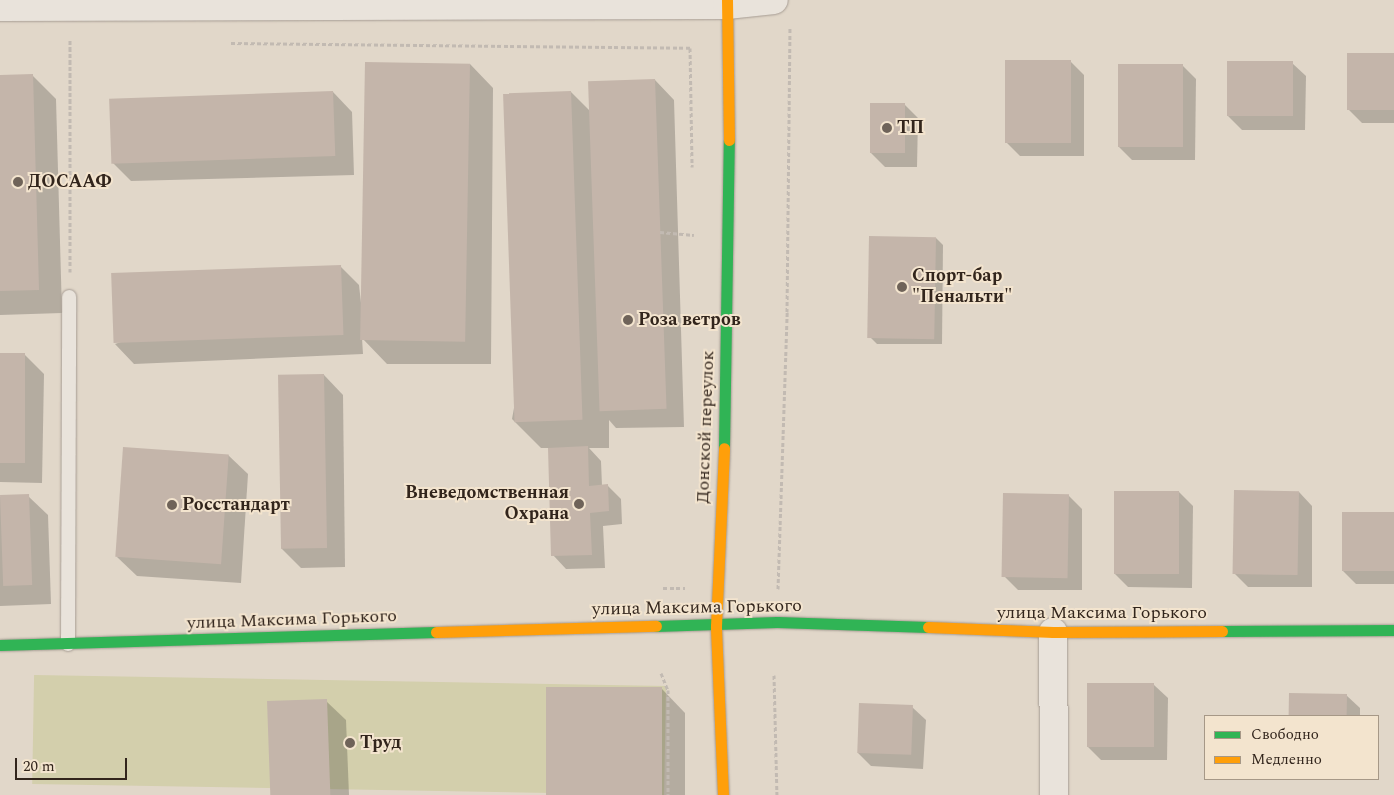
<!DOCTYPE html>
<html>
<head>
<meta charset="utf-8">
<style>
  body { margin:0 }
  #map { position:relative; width:1394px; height:795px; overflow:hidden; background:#e1d7c9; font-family:Spectral,serif }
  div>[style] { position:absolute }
  .green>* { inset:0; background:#d3cfac; transform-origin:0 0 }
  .shadow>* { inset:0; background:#0003 }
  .building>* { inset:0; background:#c4b5aa; transform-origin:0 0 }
  .path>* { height:3px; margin-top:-1.5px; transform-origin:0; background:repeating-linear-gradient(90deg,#c2bab2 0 4px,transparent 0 6.5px) }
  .roads { filter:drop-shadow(0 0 1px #a69c93) drop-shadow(0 0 1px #a69c93) }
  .lane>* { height:14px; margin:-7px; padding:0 7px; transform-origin:7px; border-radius:7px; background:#e9e3db }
  .street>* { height:28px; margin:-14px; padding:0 14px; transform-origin:14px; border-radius:14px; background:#e9e3db }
  .fast>* { height:11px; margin:-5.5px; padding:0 5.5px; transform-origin:5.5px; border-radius:5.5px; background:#30b455 }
  .slow>* { height:11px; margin:-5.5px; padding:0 5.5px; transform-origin:5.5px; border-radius:5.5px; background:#ff9f0a }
  .dots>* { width:14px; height:14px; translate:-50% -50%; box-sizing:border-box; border:2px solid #f3e4ce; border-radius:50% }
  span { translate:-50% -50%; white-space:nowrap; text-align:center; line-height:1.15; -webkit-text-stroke:4px #f3e4ce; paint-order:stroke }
  .poi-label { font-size:18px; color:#32251c; font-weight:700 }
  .left { translate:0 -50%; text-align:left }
  .right { translate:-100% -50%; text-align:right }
  .street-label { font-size:18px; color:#32251c }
  .legend { position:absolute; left:1204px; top:715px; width:175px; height:65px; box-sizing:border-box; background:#f3e4ce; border:1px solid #a69887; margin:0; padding:6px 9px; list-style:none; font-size:15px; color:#32251c }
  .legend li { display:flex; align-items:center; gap:10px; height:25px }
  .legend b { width:25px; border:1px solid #a69887 }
  .scale { position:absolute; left:15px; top:758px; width:112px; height:22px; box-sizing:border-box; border:2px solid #32251c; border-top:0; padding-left:6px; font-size:15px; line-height:18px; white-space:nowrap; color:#32251c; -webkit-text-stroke:4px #f3e4ce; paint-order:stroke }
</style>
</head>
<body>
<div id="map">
  <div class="green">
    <div style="left:666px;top:686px;width:109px;height:632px;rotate:91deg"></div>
  </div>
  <div class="shadow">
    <div style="clip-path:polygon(1394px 54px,1394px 123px,1362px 123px,1348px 109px)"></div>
    <div style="clip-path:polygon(1070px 61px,1084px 75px,1084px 156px,1020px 156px,1006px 142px)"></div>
    <div style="clip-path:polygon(1292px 63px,1306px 76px,1305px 130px,1242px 130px,1228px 116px)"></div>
    <div style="clip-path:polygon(470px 64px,493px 88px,491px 364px,387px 364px,362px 338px,363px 354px,134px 364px,115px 344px,340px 266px,359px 285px,364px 330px)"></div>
    <div style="clip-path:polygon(1182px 65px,1196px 79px,1195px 160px,1132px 160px,1118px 146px)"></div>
    <div style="clip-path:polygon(32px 75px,56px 99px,62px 313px,0 315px,0 76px)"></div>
    <div style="clip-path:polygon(655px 80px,674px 100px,684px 427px,616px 428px,609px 420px,609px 448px,589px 448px,601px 461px,602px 486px,608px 486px,621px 499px,622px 524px,603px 526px,605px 568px,566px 569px,553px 555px,550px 448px,541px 448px,512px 419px,571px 92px,590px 111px)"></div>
    <div style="clip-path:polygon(333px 92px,352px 112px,354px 175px,131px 181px,112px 162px)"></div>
    <div style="clip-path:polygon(904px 104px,918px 118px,917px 167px,885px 167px,871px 153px)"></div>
    <div style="clip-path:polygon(936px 238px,943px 245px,942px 344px,877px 344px,870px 337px)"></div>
    <div style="clip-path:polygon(0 354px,24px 354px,44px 374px,42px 483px,0 482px)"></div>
    <div style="clip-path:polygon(324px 375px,343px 395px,345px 567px,301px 568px,281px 548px)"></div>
    <div style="clip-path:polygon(228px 455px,248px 474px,241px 583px,137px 576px,117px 557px)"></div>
    <div style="clip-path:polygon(1179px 492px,1193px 506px,1192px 588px,1128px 587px,1115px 574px)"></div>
    <div style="clip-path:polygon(1299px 492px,1312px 506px,1312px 587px,1248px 587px,1234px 573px)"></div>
    <div style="clip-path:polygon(1068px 495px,1082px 509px,1082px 590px,1018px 590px,1004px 576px)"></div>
    <div style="clip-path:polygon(28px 496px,48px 515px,51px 604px,0 606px,0 497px)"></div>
    <div style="clip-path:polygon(1394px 513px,1394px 584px,1356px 584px,1342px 570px)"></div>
    <div style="clip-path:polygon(1154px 685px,1168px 698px,1167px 760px,1101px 760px,1087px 746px)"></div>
    <div style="clip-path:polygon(662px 689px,685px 713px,685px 795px,547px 795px)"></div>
    <div style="clip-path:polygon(1290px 694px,1346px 695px,1360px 708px,1360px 716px,1290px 716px)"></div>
    <div style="clip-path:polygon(326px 701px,346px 720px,349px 795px,272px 795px)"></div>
    <div style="clip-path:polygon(912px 707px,926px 720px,923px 769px,871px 766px,858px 753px)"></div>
  </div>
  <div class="building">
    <div style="left:1347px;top:53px;width:47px;height:57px"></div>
    <div style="left:1005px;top:60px;width:66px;height:83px"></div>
    <div style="left:1227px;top:61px;width:66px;height:55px"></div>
    <div style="left:365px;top:62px;width:105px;height:278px;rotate:1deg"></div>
    <div style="left:1118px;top:64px;width:65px;height:83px"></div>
    <div style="clip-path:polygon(33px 74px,39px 290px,0 291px,0 75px)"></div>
    <div style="left:655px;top:79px;width:330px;height:67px;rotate:88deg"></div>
    <div style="left:333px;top:91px;width:65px;height:224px;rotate:88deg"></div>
    <div style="left:571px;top:91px;width:329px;height:68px;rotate:88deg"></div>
    <div style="left:870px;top:103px;width:35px;height:50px"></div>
    <div style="left:869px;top:236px;width:67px;height:102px;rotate:1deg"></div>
    <div style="left:341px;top:265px;width:70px;height:230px;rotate:88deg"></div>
    <div style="left:0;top:353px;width:25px;height:110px"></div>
    <div style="left:324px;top:374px;width:174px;height:46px;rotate:89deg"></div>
    <div style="clip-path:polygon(588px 446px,589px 486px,608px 484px,609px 511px,590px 513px,592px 555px,551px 556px,548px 448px)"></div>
    <div style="left:123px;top:447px;width:106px;height:110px;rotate:4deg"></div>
    <div style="left:1234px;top:490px;width:65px;height:84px;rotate:1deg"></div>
    <div style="left:1114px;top:491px;width:65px;height:83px"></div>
    <div style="left:1003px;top:493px;width:66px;height:84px;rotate:1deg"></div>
    <div style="left:29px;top:494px;width:91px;height:29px;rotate:88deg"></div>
    <div style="left:1342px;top:512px;width:52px;height:59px"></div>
    <div style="left:1087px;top:683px;width:67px;height:64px"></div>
    <div style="left:546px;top:687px;width:116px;height:108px"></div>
    <div style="left:1289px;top:693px;width:58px;height:23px;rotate:1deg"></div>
    <div style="left:327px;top:699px;width:96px;height:60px;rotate:88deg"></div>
    <div style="left:859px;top:703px;width:54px;height:50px;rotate:2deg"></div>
  </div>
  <div class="path">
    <div style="left:231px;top:43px;width:459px;rotate:0.6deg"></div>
    <div style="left:690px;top:48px;width:119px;rotate:89deg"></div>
    <div style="left:660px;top:232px;width:34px;rotate:5deg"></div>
    <div style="left:70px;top:272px;width:232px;rotate:-90deg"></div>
    <div style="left:663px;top:588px;width:22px"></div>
    <div style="left:778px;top:589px;width:277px;rotate:-88.1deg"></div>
    <div style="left:787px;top:312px;width:284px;rotate:-89.4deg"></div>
    <div style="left:661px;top:673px;width:18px;rotate:68deg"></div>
    <div style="left:668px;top:690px;width:105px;rotate:90deg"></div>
    <div style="left:774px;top:675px;width:120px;rotate:88.6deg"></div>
  </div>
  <div class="roads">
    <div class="lane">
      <div style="left:68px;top:644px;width:347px;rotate:-89.8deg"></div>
    </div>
    <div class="street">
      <div style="left:0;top:7px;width:727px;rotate:-0.16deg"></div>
      <div style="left:727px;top:5px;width:47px;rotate:-6.1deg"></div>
      <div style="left:1053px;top:632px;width:163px;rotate:89.6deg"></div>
    </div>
    <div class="fast">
      <div style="left:724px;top:448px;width:308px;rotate:-89.1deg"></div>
      <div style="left:656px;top:626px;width:121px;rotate:-1.9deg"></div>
      <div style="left:777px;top:622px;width:151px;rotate:1.9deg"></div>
      <div style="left:1222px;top:631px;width:172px;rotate:-0.3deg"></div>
      <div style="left:0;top:645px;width:436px;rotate:-1.7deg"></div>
    </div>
    <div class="slow">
      <div style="left:727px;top:0;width:140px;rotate:89.2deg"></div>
      <div style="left:928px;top:627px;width:125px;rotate:2.3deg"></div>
      <div style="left:1053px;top:632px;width:169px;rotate:-0.3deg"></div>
      <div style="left:436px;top:632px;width:220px;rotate:-1.6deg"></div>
      <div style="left:723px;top:795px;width:169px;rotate:-92.4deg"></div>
      <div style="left:716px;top:626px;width:178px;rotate:-87.4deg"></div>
    </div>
  </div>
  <div class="dots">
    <div style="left:887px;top:128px;background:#6f6359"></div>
    <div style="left:18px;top:182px;background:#6f6359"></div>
    <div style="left:902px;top:287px;background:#6f6359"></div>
    <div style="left:628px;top:320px;background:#6f6359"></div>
    <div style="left:579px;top:504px;background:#6f6359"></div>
    <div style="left:172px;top:505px;background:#6f6359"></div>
    <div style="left:350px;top:743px;background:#6f6359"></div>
  </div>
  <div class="poi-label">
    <span class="left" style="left:897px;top:128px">ТП</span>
    <span class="left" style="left:28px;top:182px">ДОСААФ</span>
    <span class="left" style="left:912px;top:287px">Спорт-бар<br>"Пенальти"</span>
    <span class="left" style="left:638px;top:320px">Роза ветров</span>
    <span class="right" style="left:569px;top:504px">Вневедомственная<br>Охрана</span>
    <span class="left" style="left:182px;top:505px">Росстандарт</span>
    <span class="left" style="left:360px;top:743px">Труд</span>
  </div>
  <div class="street-label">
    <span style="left:706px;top:427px;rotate:-88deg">Донской переулок</span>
    <span style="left:697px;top:608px;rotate:-1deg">улица Максима Горького</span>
    <span style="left:1102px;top:613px">улица Максима Горького</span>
    <span style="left:292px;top:620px;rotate:-2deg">улица Максима Горького</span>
  </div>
  <ul class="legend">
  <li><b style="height:6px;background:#30b455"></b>Свободно</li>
  <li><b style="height:6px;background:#ff9f0a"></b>Медленно</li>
  </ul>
  <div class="scale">20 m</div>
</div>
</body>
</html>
